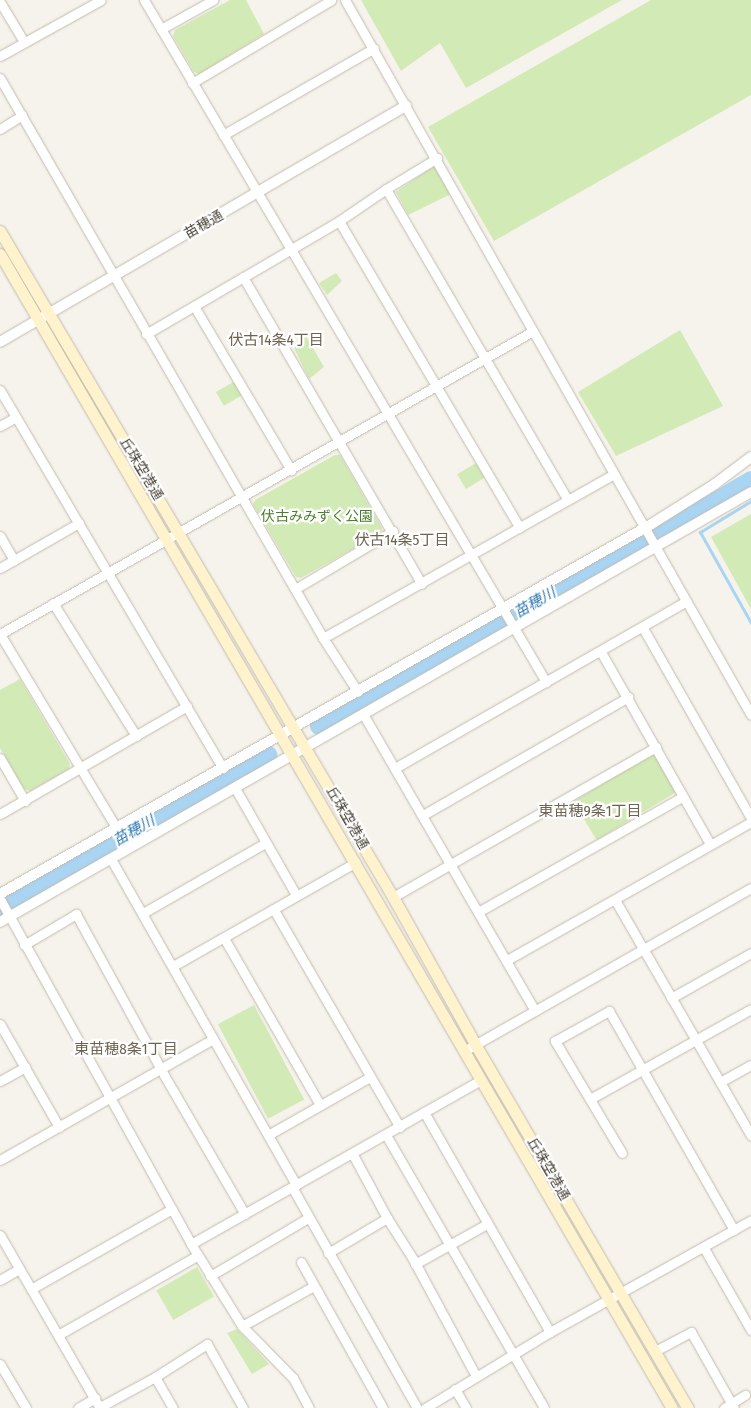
<!DOCTYPE html>
<html>
<head>
<meta charset="utf-8">
<style>
  body { margin:0 }
  #map { position:relative; width:751px; height:1408px; overflow:hidden; background:#f6f3ec; font-family:"Fira Sans Condensed","Noto Sans JP",sans-serif }
  div>[style] { position:absolute }
  .green>* { inset:0; background:#d2eab5; transform-origin:0 0 }
  .stream>* { height:3px; margin:-1.5px; padding:0 1.5px; transform-origin:1.5px; border-radius:1.5px; background:#a9d4f2 }
  .river>* { height:18px; margin:-9px; padding:0 9px; transform-origin:9px; border-radius:9px; background:#a9d4f2 }
  .roads { filter:drop-shadow(0 0 1px #c2bbae) drop-shadow(0 0 1px #c2bbae) }
  .minor>* { height:9px; margin:-4.5px; padding:0 4.5px; transform-origin:4.5px; border-radius:4.5px; background:#fff }
  .tertiary>* { height:10px; margin:-5px; padding:0 5px; transform-origin:5px; border-radius:5px; background:#fff }
  .secondary>* { height:11px; margin:-5.5px; padding:0 5.5px; transform-origin:5.5px; border-radius:5.5px; background:#fff3cd }
  span { translate:-50% -50%; white-space:nowrap; text-align:center; line-height:1.15; -webkit-text-stroke:4.5px #fff; paint-order:stroke }
  .street-label { font-size:14px; color:#4b4439 }
  .park-label { font-size:14px; color:#4a7f2a }
  .neighbourhood-label { font-size:15px; color:#6e6250 }
  .water-label { font-size:15px; color:#2e7ab2; font-style:italic }
</style>
</head>
<body>
<div id="map">
  <div class="green">
    <div style="clip-path:polygon(230px 0,246px 0,264px 34px,199px 74px,194px 72px,173px 36px,175px 30px)"></div>
    <div style="clip-path:polygon(361px 0,622px 0,466px 88px,440px 43px,401px 71px)"></div>
    <div style="clip-path:polygon(651px 0,751px 0,751px 95px,494px 241px,428px 127px)"></div>
    <div style="clip-path:polygon(435px 165px,451px 194px,408px 215px,396px 192px)"></div>
    <div style="clip-path:polygon(336px 273px,342px 281px,327px 295px,319px 283px)"></div>
    <div style="clip-path:polygon(680px 330px,723px 406px,616px 456px,578px 392px)"></div>
    <div style="clip-path:polygon(306px 336px,324px 367px,309px 379px,294px 348px)"></div>
    <div style="left:235px;top:381px;width:16px;height:22px;rotate:60deg"></div>
    <div style="clip-path:polygon(335px 455px,340px 455px,382px 528px,381px 533px,301px 578px,296px 577px,253px 504px,255px 500px)"></div>
    <div style="left:476px;top:463px;width:17px;height:22px;rotate:59deg"></div>
    <div style="clip-path:polygon(751px 514px,751px 609px,711px 537px)"></div>
    <div style="clip-path:polygon(20px 679px,70px 764px,69px 769px,30px 791px,24px 789px,0 748px,0 690px)"></div>
    <div style="left:654px;top:753px;width:45px;height:94px;rotate:59deg"></div>
    <div style="left:254px;top:1005px;width:107px;height:41px;rotate:62deg"></div>
    <div style="left:197px;top:1267px;width:34px;height:47px;rotate:60deg"></div>
    <div style="clip-path:polygon(237px 1329px,269px 1364px,252px 1374px,227px 1333px)"></div>
  </div>
  <div class="stream">
    <div style="left:751px;top:501px;width:60px;rotate:148.7deg"></div>
    <div style="left:700px;top:532px;width:104px;rotate:60.7deg"></div>
  </div>
  <div class="river">
    <div style="left:319px;top:726px;width:431px;rotate:-29.5deg"></div>
    <div style="left:694px;top:514px;width:66px;rotate:-30.8deg"></div>
    <div style="left:0;top:908px;width:309px;rotate:-29.7deg"></div>
  </div>
  <div class="roads">
    <div class="minor">
      <div style="left:144px;top:0;width:792px;rotate:59.48deg"></div>
      <div style="left:345px;top:0;width:822px;rotate:60.41deg"></div>
      <div style="left:0;top:2px;width:47px;rotate:59deg"></div>
      <div style="left:161px;top:29px;width:60px;rotate:-29.1deg"></div>
      <div style="left:0;top:56px;width:115px;rotate:-29deg"></div>
      <div style="left:0;top:78px;width:646px;rotate:60.02deg"></div>
      <div style="left:323px;top:638px;width:64px;rotate:57.1deg"></div>
      <div style="left:192px;top:83px;width:162px;rotate:-30.8deg"></div>
      <div style="left:0;top:129px;width:26px;rotate:-32deg"></div>
      <div style="left:223px;top:135px;width:174px;rotate:-29.9deg"></div>
      <div style="left:386px;top:189px;width:360px;rotate:59.7deg"></div>
      <div style="left:339px;top:221px;width:356px;rotate:59.5deg"></div>
      <div style="left:243px;top:277px;width:355px;rotate:59.8deg"></div>
      <div style="left:194px;top:306px;width:191px;rotate:59.4deg"></div>
      <div style="left:146px;top:334px;width:224px;rotate:-30.3deg"></div>
      <div style="left:339px;top:221px;width:57px;rotate:-34.2deg"></div>
      <div style="left:386px;top:189px;width:60px;rotate:-31.3deg"></div>
      <div style="left:0;top:390px;width:439px;rotate:59.5deg"></div>
      <div style="left:0;top:426px;width:18px;rotate:-29deg"></div>
      <div style="left:0;top:536px;width:28px;rotate:60deg"></div>
      <div style="left:0;top:568px;width:91px;rotate:-29.7deg"></div>
      <div style="left:295px;top:589px;width:114px;rotate:-30.6deg"></div>
      <div style="left:53px;top:603px;width:157px;rotate:58deg"></div>
      <div style="left:643px;top:628px;width:219px;rotate:60.4deg"></div>
      <div style="left:323px;top:638px;width:334px;rotate:-29.4deg"></div>
      <div style="left:601px;top:652px;width:221px;rotate:60.4deg"></div>
      <div style="left:363px;top:714px;width:343px;rotate:59.9deg"></div>
      <div style="left:0;top:758px;width:50px;rotate:59.8deg"></div>
      <div style="left:395px;top:768px;width:336px;rotate:-29.8deg"></div>
      <div style="left:235px;top:788px;width:123px;rotate:60.3deg"></div>
      <div style="left:0;top:814px;width:216px;rotate:-30deg"></div>
      <div style="left:423px;top:815px;width:237px;rotate:-29.9deg"></div>
      <div style="left:117px;top:829px;width:227px;rotate:-121deg"></div>
      <div style="left:0;top:634px;width:613px;rotate:-29.62deg"></div>
      <div style="left:111px;top:859px;width:375px;rotate:60.4deg"></div>
      <div style="left:393px;top:897px;width:303px;rotate:-29.7deg"></div>
      <div style="left:0;top:899px;width:394px;rotate:61deg"></div>
      <div style="left:191px;top:1244px;width:97px;rotate:58.1deg"></div>
      <div style="left:615px;top:900px;width:272px;rotate:60deg"></div>
      <div style="left:274px;top:910px;width:251px;rotate:59.9deg"></div>
      <div style="left:478px;top:912px;width:234px;rotate:-29.4deg"></div>
      <div style="left:143px;top:913px;width:141px;rotate:-29.8deg"></div>
      <div style="left:224px;top:938px;width:193px;rotate:60.1deg"></div>
      <div style="left:24px;top:945px;width:61px;rotate:-30.8deg"></div>
      <div style="left:76px;top:914px;width:183px;rotate:61.3deg"></div>
      <div style="left:164px;top:1075px;width:161px;rotate:59.8deg"></div>
      <div style="left:507px;top:960px;width:280px;rotate:-29.5deg"></div>
      <div style="left:173px;top:966px;width:210px;rotate:-29.6deg"></div>
      <div style="left:671px;top:998px;width:92px;rotate:-29.4deg"></div>
      <div style="left:0;top:1024px;width:119px;rotate:60.2deg"></div>
      <div style="left:464px;top:1051px;width:330px;rotate:-29.6deg"></div>
      <div style="left:0;top:1081px;width:29px;rotate:-29deg"></div>
      <div style="left:720px;top:1082px;width:35px;rotate:-29deg"></div>
      <div style="left:590px;top:1099px;width:184px;rotate:-29.2deg"></div>
      <div style="left:424px;top:1112px;width:254px;rotate:60.2deg"></div>
      <div style="left:268px;top:1135px;width:117px;rotate:-29.6deg"></div>
      <div style="left:386px;top:1135px;width:315px;rotate:59.9deg"></div>
      <div style="left:352px;top:1153px;width:74px;rotate:61.7deg"></div>
      <div style="left:387px;top:1218px;width:49px;rotate:57.6deg"></div>
      <div style="left:413px;top:1259px;width:133px;rotate:61.7deg"></div>
      <div style="left:622px;top:1153px;width:131px;rotate:-120.9deg"></div>
      <div style="left:555px;top:1041px;width:62px;rotate:-29.1deg"></div>
      <div style="left:609px;top:1011px;width:252px;rotate:60.3deg"></div>
      <div style="left:0;top:1160px;width:245px;rotate:-29.6deg"></div>
      <div style="left:292px;top:1187px;width:254px;rotate:60.5deg"></div>
      <div style="left:0;top:1235px;width:200px;rotate:60deg"></div>
      <div style="left:191px;top:1244px;width:333px;rotate:-29.5deg"></div>
      <div style="left:704px;top:1248px;width:95px;rotate:60.2deg"></div>
      <div style="left:328px;top:1253px;width:69px;rotate:-30.7deg"></div>
      <div style="left:301px;top:1262px;width:167px;rotate:60.7deg"></div>
      <div style="left:415px;top:1264px;width:82px;rotate:-29.1deg"></div>
      <div style="left:210px;top:1276px;width:114px;rotate:-30.6deg"></div>
      <div style="left:0;top:1280px;width:22px;rotate:-30deg"></div>
      <div style="left:31px;top:1289px;width:162px;rotate:-29.6deg"></div>
      <div style="left:58px;top:1335px;width:161px;rotate:-29.7deg"></div>
      <div style="left:655px;top:1351px;width:41px;rotate:-27.8deg"></div>
      <div style="left:691px;top:1332px;width:87px;rotate:60.5deg"></div>
      <div style="left:0;top:1364px;width:51px;rotate:59.4deg"></div>
      <div style="left:155px;top:1377px;width:36px;rotate:60deg"></div>
      <div style="left:455px;top:1389px;width:22px;rotate:60deg"></div>
      <div style="left:100px;top:1407px;width:63px;rotate:-28.6deg"></div>
      <div style="left:155px;top:1377px;width:62px;rotate:-32.4deg"></div>
      <div style="left:207px;top:1344px;width:73px;rotate:60.6deg"></div>
      <div style="left:78px;top:1408px;width:20px;rotate:-30deg"></div>
      <div style="left:309px;top:1408px;width:34px;rotate:-118deg"></div>
      <div style="left:293px;top:1378px;width:73px;rotate:-134.4deg"></div>
      <div style="left:242px;top:1326px;width:82px;rotate:-29.1deg"></div>
      <div style="left:425px;top:1408px;width:146px;rotate:-31.3deg"></div>
      <div style="left:550px;top:1332px;width:230px;rotate:-29.1deg"></div>
      <div style="left:724px;top:1408px;width:25px;rotate:-32deg"></div>
    </div>
    <div class="tertiary">
      <div style="left:0;top:342px;width:470px;rotate:-30.2deg"></div>
      <div style="left:0;top:894px;width:747px;rotate:-29.58deg"></div>
      <div style="left:650px;top:525px;width:77px;rotate:-32.2deg"></div>
      <div style="left:715px;top:484px;width:45px;rotate:-36.9deg"></div>
      <div style="left:0;top:922px;width:865px;rotate:-29.79deg"></div>
    </div>
    <div class="secondary">
      <div style="left:0;top:231px;width:773px;rotate:59.46deg"></div>
      <div style="left:393px;top:897px;width:168px;rotate:60.8deg"></div>
      <div style="left:475px;top:1044px;width:422px;rotate:59.7deg"></div>
      <div style="left:0;top:254px;width:1335px;rotate:59.79deg"></div>
    </div>
  </div>
  <div class="street-label">
    <span style="left:204px;top:225px;rotate:-30deg">苗穂通</span>
    <span style="left:141px;top:469px;rotate:59deg">丘珠空港通</span>
    <span style="left:347px;top:818px;rotate:60deg">丘珠空港通</span>
    <span style="left:548px;top:1169px;rotate:60deg">丘珠空港通</span>
  </div>
  <div class="park-label">
    <span style="left:317px;top:517px">伏古みみずく公園</span>
  </div>
  <div class="neighbourhood-label">
    <span style="left:276px;top:341px">伏古14条4丁目</span>
    <span style="left:402px;top:541px">伏古14条5丁目</span>
    <span style="left:590px;top:812px">東苗穂9条1丁目</span>
    <span style="left:126px;top:1050px">東苗穂8条1丁目</span>
  </div>
  <div class="water-label">
    <span style="left:535px;top:603px;rotate:-30deg">苗穂川</span>
    <span style="left:134px;top:831px;rotate:-30deg">苗穂川</span>
  </div>
</div>
</body>
</html>
